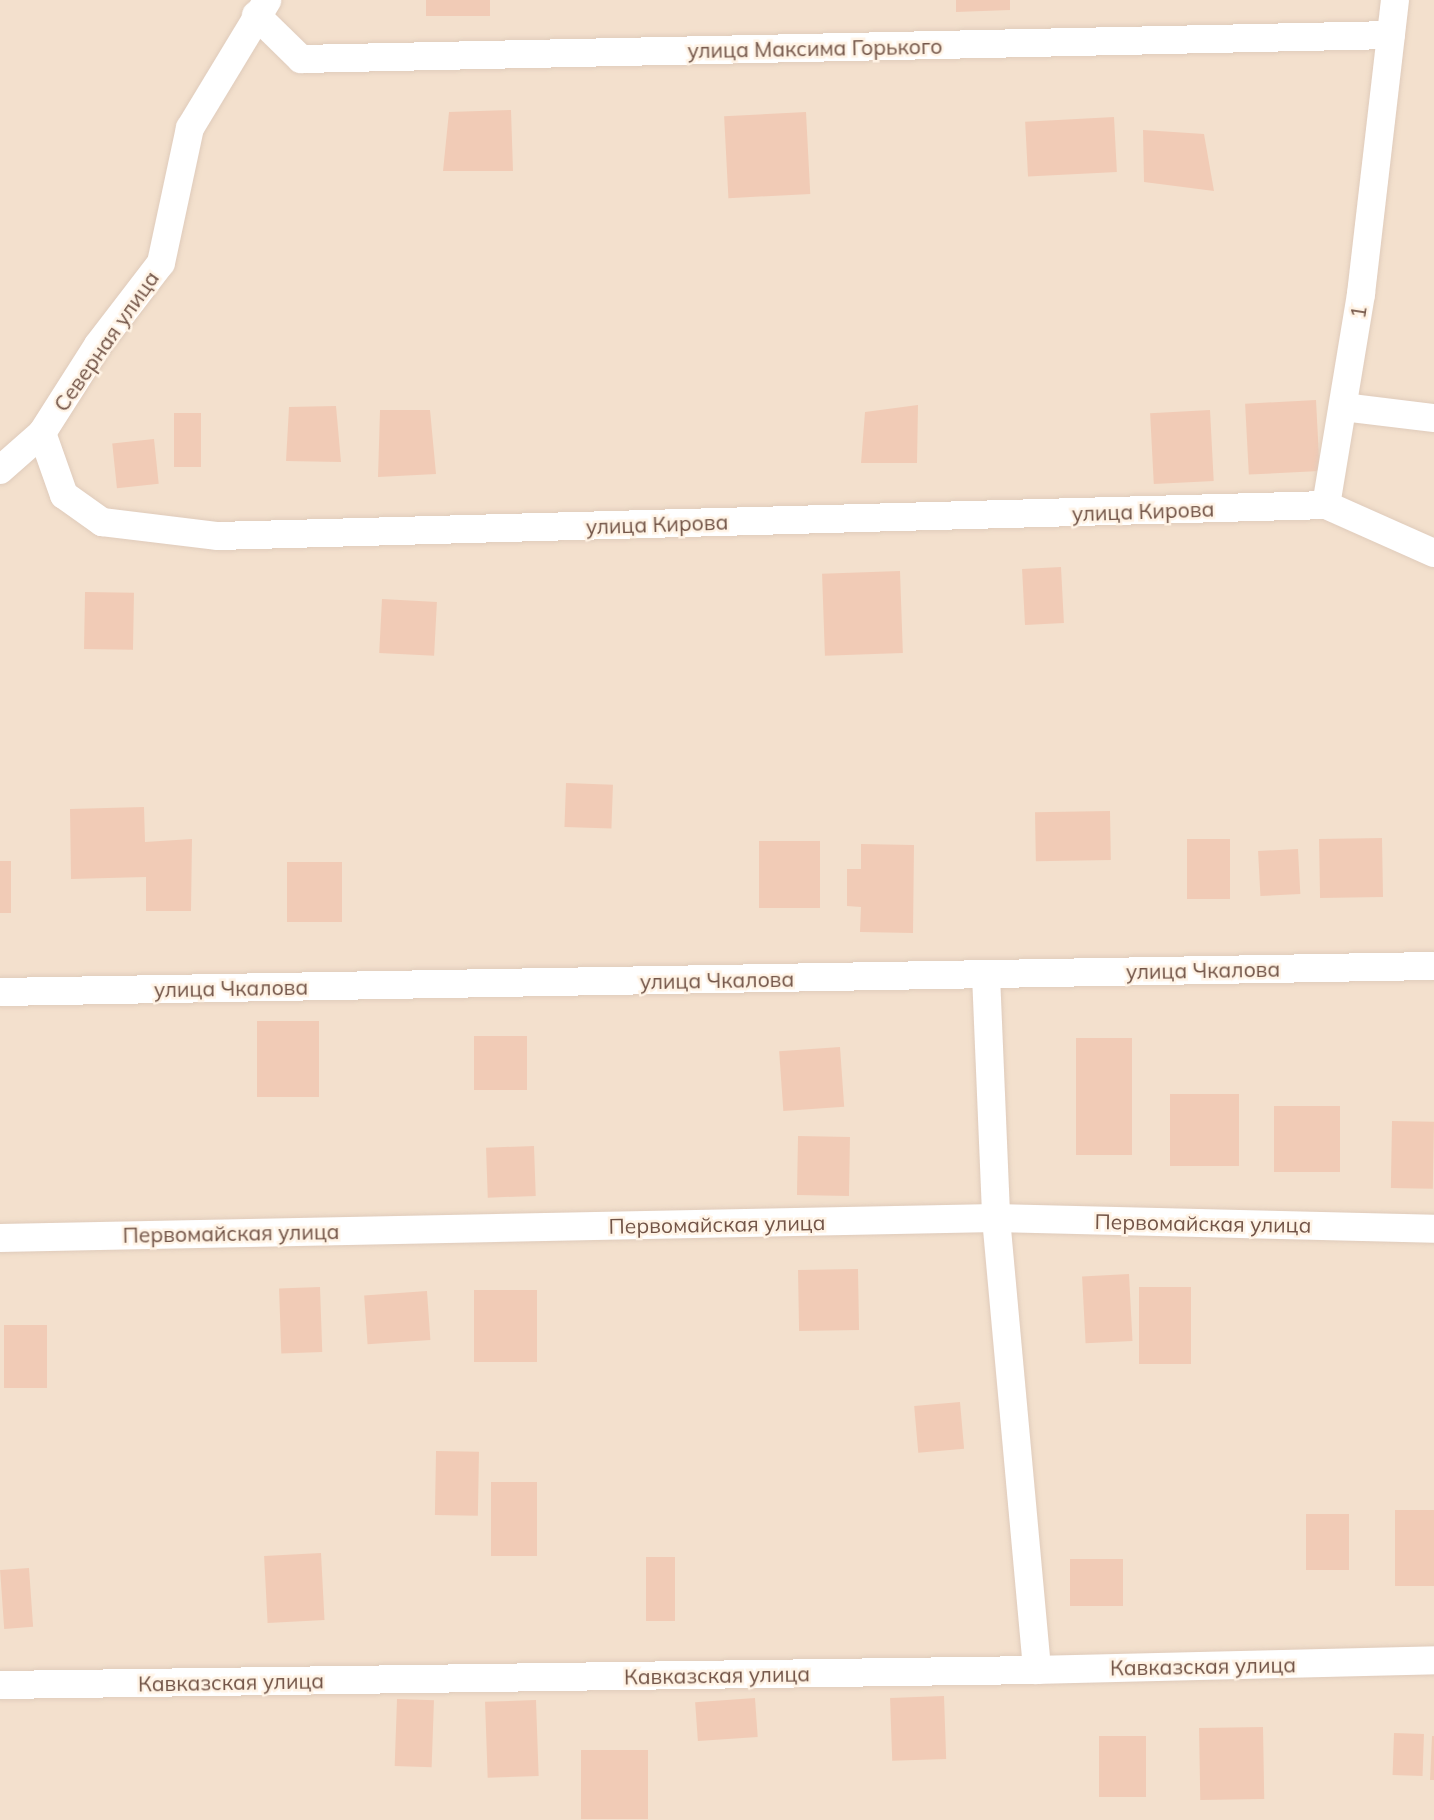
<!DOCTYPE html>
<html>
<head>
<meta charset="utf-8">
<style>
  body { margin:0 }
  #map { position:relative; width:1434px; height:1820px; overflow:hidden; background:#fcefdf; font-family:Mulish,sans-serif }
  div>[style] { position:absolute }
  .residential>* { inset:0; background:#f3e0cd; transform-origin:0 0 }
  .building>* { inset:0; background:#f1cbb6; transform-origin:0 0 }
  .roads { filter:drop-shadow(0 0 2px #dfcbbb) drop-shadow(0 0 2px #dfcbbb) }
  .minor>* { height:28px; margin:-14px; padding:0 14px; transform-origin:14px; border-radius:14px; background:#fff }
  span { translate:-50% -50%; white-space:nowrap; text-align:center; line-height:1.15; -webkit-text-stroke:5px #fff3e5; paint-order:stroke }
  .street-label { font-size:21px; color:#725447 }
</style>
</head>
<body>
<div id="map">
  <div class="residential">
    <div style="left:0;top:0;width:1434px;height:1820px"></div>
  </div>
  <div class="building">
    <div style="left:426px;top:0;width:64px;height:16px"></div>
    <div style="clip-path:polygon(956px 0,1010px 0,1010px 10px,956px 12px)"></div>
    <div style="clip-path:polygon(511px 110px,513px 171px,443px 171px,449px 112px)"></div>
    <div style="left:806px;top:112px;width:82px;height:82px;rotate:87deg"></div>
    <div style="left:1114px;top:117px;width:55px;height:89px;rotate:87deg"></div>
    <div style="clip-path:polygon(1143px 130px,1204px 134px,1214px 191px,1144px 182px)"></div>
    <div style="left:1316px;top:400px;width:71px;height:71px;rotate:87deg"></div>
    <div style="clip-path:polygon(918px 405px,917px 463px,861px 463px,865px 412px)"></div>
    <div style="clip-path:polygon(336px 406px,341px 462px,286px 461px,289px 407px)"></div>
    <div style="clip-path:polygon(380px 410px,430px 410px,436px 474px,378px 477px)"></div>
    <div style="left:1210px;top:410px;width:71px;height:60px;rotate:87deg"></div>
    <div style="left:174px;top:413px;width:27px;height:54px"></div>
    <div style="left:154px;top:439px;width:45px;height:42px;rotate:84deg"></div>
    <div style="left:1061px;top:567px;width:56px;height:39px;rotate:87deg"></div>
    <div style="left:900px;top:571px;width:82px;height:78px;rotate:88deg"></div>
    <div style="left:85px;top:592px;width:49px;height:57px;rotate:1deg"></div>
    <div style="left:382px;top:599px;width:55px;height:54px;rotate:3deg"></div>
    <div style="left:566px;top:783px;width:47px;height:44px;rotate:2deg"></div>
    <div style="clip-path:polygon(144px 807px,145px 842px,192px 839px,191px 911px,146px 911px,146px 877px,71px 879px,70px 809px)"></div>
    <div style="left:1110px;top:811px;width:49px;height:75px;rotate:89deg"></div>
    <div style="left:1382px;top:838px;width:59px;height:63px;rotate:89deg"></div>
    <div style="left:1187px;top:839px;width:43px;height:60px"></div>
    <div style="left:759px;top:841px;width:61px;height:67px"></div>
    <div style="clip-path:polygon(861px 844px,914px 845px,913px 933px,860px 932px,861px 907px,847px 906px,847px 869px,861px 869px)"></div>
    <div style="left:1298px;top:849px;width:45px;height:40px;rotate:87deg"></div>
    <div style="left:0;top:861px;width:11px;height:52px"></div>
    <div style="left:287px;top:862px;width:55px;height:60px"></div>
    <div style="left:257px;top:1021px;width:62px;height:76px"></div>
    <div style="left:474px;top:1036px;width:53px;height:54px"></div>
    <div style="left:1076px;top:1038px;width:56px;height:117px"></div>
    <div style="left:840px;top:1047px;width:60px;height:61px;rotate:86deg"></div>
    <div style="left:1170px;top:1094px;width:69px;height:72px"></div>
    <div style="left:1274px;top:1106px;width:66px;height:66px"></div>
    <div style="left:1392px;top:1121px;width:42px;height:67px;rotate:1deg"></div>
    <div style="left:798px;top:1136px;width:52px;height:59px;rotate:1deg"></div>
    <div style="left:534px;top:1146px;width:50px;height:48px;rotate:88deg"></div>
    <div style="left:858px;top:1269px;width:61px;height:60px;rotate:89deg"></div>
    <div style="left:1129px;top:1274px;width:67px;height:47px;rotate:87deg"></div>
    <div style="left:320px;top:1287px;width:65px;height:41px;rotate:88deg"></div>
    <div style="left:1191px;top:1287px;width:77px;height:52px;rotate:90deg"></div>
    <div style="left:474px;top:1290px;width:63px;height:72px"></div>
    <div style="left:427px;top:1291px;width:49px;height:63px;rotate:86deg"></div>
    <div style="left:4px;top:1325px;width:43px;height:63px"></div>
    <div style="left:960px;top:1402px;width:47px;height:46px;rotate:85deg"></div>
    <div style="left:436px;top:1451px;width:43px;height:64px;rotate:1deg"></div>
    <div style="left:491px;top:1482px;width:46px;height:74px"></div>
    <div style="left:1395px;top:1510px;width:39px;height:76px"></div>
    <div style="left:1306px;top:1514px;width:43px;height:56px"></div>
    <div style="left:321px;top:1553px;width:67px;height:57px;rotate:87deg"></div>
    <div style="left:646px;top:1557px;width:29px;height:64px"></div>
    <div style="left:1123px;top:1559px;width:47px;height:53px;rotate:90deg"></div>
    <div style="left:29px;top:1568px;width:59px;height:29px;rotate:86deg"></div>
    <div style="left:944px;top:1696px;width:63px;height:54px;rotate:88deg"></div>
    <div style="left:755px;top:1698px;width:39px;height:60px;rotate:86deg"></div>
    <div style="left:397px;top:1699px;width:37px;height:67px;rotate:2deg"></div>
    <div style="left:536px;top:1700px;width:76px;height:51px;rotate:88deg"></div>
    <div style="left:1263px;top:1727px;width:72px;height:64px;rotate:89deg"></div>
    <div style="left:1394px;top:1733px;width:30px;height:42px;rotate:2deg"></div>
    <div style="left:1099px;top:1736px;width:47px;height:61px"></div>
    <div style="clip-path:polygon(1432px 1736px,1434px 1736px,1434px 1780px,1430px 1780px)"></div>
    <div style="left:581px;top:1750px;width:67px;height:69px"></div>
  </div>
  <div class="roads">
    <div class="minor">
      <div style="left:1395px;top:0;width:296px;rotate:96.6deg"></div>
      <div style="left:1361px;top:294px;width:214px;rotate:99.4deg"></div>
      <div style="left:1326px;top:505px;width:118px;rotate:24deg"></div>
      <div style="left:256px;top:15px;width:63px;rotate:44.4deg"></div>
      <div style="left:301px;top:59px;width:1090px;rotate:-1.26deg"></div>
      <div style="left:1343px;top:407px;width:92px;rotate:6.9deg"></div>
      <div style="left:42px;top:433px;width:66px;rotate:70.5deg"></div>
      <div style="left:64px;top:495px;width:47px;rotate:35.4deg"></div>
      <div style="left:102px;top:522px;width:117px;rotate:6.9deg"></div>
      <div style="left:218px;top:536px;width:1108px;rotate:-1.6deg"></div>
      <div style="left:0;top:470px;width:56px;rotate:-41.4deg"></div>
      <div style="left:42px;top:433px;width:104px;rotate:-57.5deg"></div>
      <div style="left:98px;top:345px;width:103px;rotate:-52.5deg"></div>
      <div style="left:161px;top:263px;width:138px;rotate:-77.9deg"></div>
      <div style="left:190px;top:128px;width:149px;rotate:-58.8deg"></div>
      <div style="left:986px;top:975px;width:243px;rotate:87.6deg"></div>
      <div style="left:996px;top:1218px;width:454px;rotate:84.8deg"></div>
      <div style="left:0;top:992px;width:1434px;rotate:-1.04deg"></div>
      <div style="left:0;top:1238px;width:996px;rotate:-1.15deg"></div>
      <div style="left:996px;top:1218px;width:438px;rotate:1.4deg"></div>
      <div style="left:0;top:1685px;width:1037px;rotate:-0.83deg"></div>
      <div style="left:1037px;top:1670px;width:397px;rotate:-1.4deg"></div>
    </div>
  </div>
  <div class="street-label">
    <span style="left:815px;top:48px;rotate:-1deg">улица Максима Горького</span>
    <span style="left:1358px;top:312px;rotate:-81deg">1</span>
    <span style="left:106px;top:341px;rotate:-55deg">Северная улица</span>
    <span style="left:1143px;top:511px;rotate:-2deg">улица Кирова</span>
    <span style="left:657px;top:524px;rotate:-2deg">улица Кирова</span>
    <span style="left:1203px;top:970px;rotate:-1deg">улица Чкалова</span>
    <span style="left:717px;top:980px;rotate:-1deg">улица Чкалова</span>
    <span style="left:231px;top:988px;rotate:-1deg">улица Чкалова</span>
    <span style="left:1203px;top:1223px;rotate:1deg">Первомайская улица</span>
    <span style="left:717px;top:1224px;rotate:-1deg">Первомайская улица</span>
    <span style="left:231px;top:1233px;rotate:-1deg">Первомайская улица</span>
    <span style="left:1203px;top:1666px;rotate:-1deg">Кавказская улица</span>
    <span style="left:717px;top:1675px;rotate:-1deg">Кавказская улица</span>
    <span style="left:231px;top:1682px;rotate:-1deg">Кавказская улица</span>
  </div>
</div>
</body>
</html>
